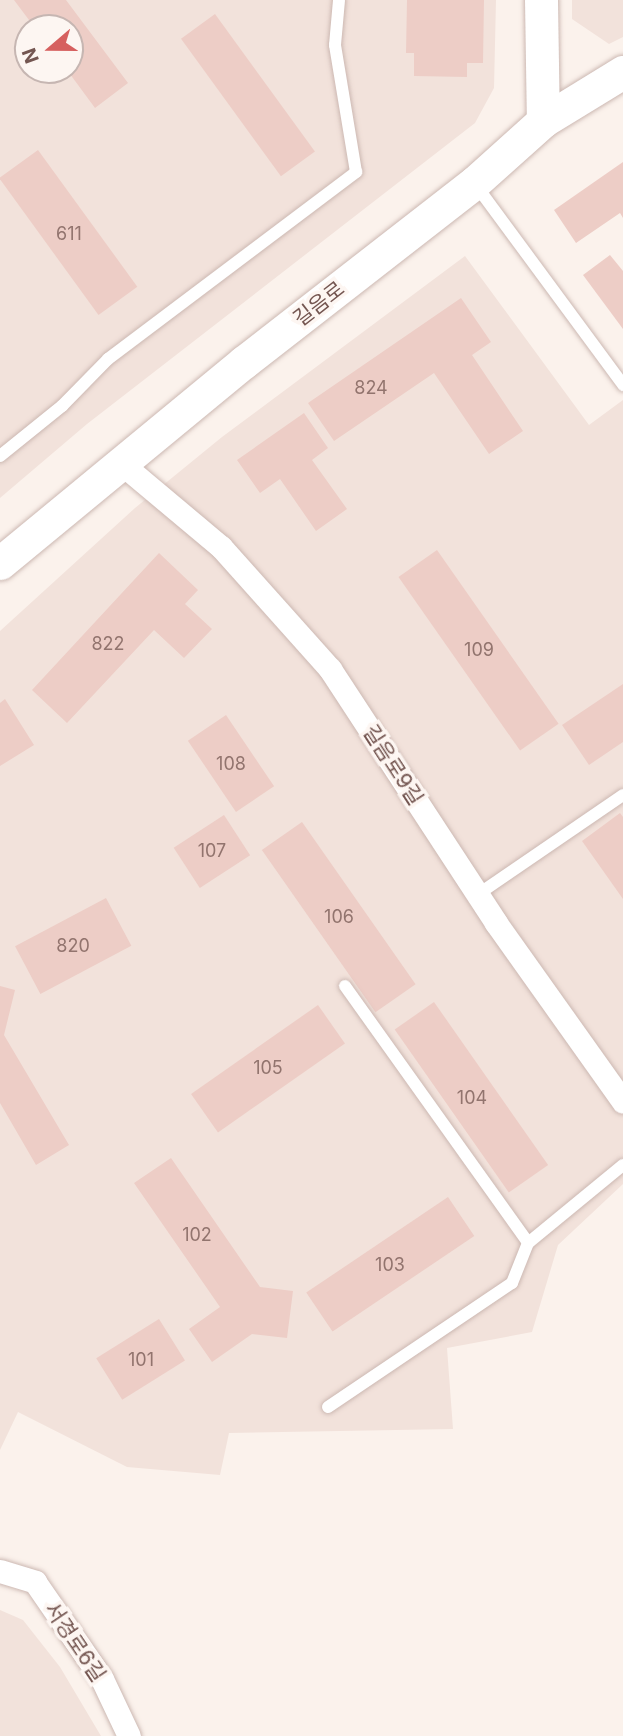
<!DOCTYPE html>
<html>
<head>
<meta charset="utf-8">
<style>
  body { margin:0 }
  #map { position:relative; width:623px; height:1736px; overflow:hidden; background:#fbf2ec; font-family:Inter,"Noto Sans KR",sans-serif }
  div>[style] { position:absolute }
  .residential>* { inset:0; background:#f2e2db }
  .building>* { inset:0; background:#edcdc6; transform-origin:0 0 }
  .roads { filter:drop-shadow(0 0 2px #ccb8b2) drop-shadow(0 0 2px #ccb8b2) }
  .lane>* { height:12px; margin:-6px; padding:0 6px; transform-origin:6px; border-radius:6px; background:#fff }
  .street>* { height:23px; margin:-11.5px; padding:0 11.5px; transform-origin:11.5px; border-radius:11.5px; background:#fff }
  .secondary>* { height:33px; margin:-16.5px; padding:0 16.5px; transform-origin:16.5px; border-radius:16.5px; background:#fff }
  span { translate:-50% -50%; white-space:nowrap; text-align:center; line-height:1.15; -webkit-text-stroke:7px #fdf6f2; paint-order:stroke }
  .number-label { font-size:18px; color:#92746e }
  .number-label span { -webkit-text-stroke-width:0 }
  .street-label { font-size:21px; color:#745651 }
  .north { position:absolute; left:14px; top:14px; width:70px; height:70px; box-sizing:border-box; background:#fdf6f2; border:2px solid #c6b6b2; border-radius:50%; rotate:250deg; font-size:19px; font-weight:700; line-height:28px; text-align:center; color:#745651 }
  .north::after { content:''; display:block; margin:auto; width:24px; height:32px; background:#d6605f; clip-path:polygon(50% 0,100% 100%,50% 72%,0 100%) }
</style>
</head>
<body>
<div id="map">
  <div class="residential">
    <div style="clip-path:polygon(evenodd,0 0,496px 0,494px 88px,475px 123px,87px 424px,0 498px,0 0,28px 28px,70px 28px,70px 70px,28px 70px,28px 28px)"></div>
    <div style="clip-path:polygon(572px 0,623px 0,623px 37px,609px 44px,572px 19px)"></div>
    <div style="clip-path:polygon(465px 256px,589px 425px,623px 400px,623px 1184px,558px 1245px,532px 1332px,447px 1348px,453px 1429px,229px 1433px,220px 1475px,127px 1467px,18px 1412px,0 1450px,0 631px,135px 508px,222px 437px)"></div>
    <div style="clip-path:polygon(0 1610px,23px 1620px,60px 1667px,101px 1736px,0 1736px)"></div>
  </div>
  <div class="building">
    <div style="clip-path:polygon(14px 0,66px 0,128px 83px,95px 108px,67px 70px,70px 70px,70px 28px,35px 28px)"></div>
    <div style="clip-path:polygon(407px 0,484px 0,483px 63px,467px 63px,467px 77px,414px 76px,414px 53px,406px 53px)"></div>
    <div style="left:215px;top:14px;width:170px;height:42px;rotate:54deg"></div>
    <div style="left:38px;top:150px;width:169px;height:48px;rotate:54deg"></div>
    <div style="clip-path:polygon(623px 162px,623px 218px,620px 213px,576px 243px,554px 210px)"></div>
    <div style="clip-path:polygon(610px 255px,623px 271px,623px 329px,583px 275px)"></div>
    <div style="clip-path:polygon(461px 298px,491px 342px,472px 355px,523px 431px,489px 454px,434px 373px,334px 441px,308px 403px)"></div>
    <div style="clip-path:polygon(304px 413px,328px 448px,312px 460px,347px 509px,316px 531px,280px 479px,260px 493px,237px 460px)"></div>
    <div style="left:437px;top:550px;width:212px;height:47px;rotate:55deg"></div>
    <div style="clip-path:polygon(159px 553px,198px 590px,185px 604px,212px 629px,184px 658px,154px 630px,67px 723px,32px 690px)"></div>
    <div style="clip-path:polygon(623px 684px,623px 742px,589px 765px,562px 725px)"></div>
    <div style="clip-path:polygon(5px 699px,34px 745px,0 766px,0 703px)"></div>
    <div style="left:226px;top:715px;width:86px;height:46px;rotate:56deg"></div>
    <div style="clip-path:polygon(620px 813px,623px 817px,623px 899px,582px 841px)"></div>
    <div style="left:224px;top:815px;width:48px;height:60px;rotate:57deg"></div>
    <div style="left:302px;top:822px;width:198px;height:49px;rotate:55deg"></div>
    <div style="left:106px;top:898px;width:54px;height:103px;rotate:62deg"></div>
    <div style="clip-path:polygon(0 986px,15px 990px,4px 1035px,69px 1145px,36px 1165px,0 1103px)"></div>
    <div style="left:434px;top:1002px;width:199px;height:48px;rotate:55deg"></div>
    <div style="left:318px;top:1005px;width:47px;height:155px;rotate:55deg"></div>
    <div style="clip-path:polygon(171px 1158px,260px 1287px,293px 1291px,287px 1338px,252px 1334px,212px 1362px,189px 1329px,220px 1307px,134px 1183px)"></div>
    <div style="left:448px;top:1197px;width:47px;height:171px;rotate:56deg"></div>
    <div style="left:159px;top:1319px;width:49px;height:74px;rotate:58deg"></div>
  </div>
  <div class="roads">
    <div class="lane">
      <div style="left:475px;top:184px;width:250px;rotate:53.6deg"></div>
      <div style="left:0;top:456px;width:80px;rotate:-38.9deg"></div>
      <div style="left:62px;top:406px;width:66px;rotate:-45.6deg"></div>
      <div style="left:108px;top:359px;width:311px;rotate:-37deg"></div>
      <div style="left:356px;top:172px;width:129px;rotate:-99.4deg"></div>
      <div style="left:335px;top:45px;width:45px;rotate:-84.9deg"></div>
      <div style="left:477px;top:895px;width:177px;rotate:-34.4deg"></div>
      <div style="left:345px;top:986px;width:315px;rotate:54.5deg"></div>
      <div style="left:328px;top:1407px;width:222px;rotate:-34deg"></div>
      <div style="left:512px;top:1283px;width:43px;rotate:-68.2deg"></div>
      <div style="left:528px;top:1243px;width:123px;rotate:-39.4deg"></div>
    </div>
    <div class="street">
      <div style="left:122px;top:464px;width:129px;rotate:40deg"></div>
      <div style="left:221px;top:547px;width:164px;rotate:48.2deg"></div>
      <div style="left:330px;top:669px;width:303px;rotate:56.8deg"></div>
      <div style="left:496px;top:923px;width:219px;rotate:54.6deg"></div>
      <div style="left:0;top:1571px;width:37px;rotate:17deg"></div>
      <div style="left:35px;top:1582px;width:118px;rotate:55.4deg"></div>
      <div style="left:102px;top:1679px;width:63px;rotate:64.7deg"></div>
    </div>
    <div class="secondary">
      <div style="left:541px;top:0;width:121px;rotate:89.1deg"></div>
      <div style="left:0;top:563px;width:316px;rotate:-39.5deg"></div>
      <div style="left:244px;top:362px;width:291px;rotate:-37.9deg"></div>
      <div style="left:474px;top:183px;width:93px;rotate:-41.9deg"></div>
      <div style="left:543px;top:121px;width:94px;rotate:-31.5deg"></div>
    </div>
  </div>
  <div class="number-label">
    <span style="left:69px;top:234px">611</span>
    <span style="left:371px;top:388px">824</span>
    <span style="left:108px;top:644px">822</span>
    <span style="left:479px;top:650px">109</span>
    <span style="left:231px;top:764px">108</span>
    <span style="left:212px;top:851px">107</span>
    <span style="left:339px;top:917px">106</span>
    <span style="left:73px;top:946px">820</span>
    <span style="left:268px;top:1068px">105</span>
    <span style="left:472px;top:1098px">104</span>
    <span style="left:197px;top:1235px">102</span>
    <span style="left:390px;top:1265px">103</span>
    <span style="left:141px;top:1360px">101</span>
  </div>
  <div class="street-label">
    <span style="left:319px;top:304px;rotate:-38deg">길음로</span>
    <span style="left:393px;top:765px;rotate:57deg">길음로9길</span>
    <span style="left:75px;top:1642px;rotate:56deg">서경로6길</span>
  </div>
  <div class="north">N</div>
</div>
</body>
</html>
